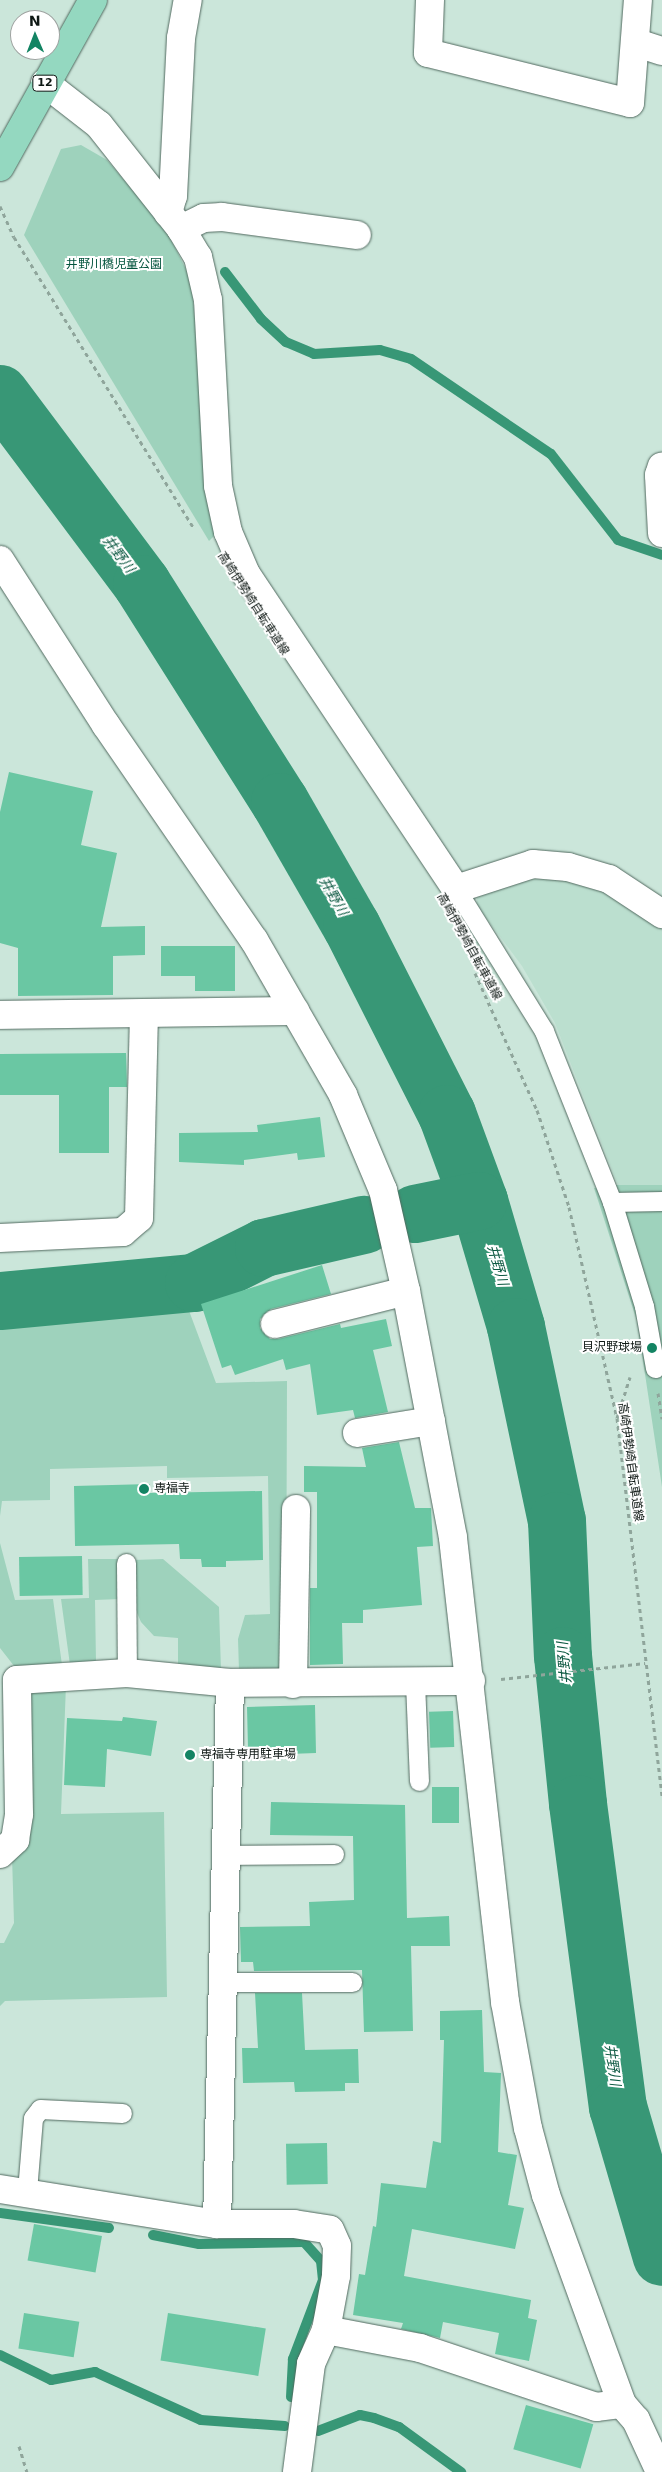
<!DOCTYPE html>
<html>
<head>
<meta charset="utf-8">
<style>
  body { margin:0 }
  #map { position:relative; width:662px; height:2472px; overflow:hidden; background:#cbe6da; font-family:"DejaVu Sans","Noto Sans JP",sans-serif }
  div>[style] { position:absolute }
  .built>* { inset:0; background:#bbdfcf }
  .green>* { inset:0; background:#9ed2bc }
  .stream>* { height:10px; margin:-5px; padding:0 5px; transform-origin:5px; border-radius:5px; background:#389776 }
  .river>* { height:58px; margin:-29px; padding:0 29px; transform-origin:29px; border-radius:29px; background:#389776 }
  .building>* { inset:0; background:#6ac7a3; transform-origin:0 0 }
  .path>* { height:3px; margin-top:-1.5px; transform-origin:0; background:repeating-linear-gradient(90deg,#8fa59b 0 4px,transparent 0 8px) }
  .roads { filter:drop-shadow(0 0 1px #526a60) drop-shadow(0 0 1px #526a60) }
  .service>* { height:19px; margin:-9.5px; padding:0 9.5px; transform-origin:9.5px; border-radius:9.5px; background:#fff }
  .minor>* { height:28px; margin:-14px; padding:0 14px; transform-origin:14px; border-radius:14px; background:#fff }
  .primary>* { height:28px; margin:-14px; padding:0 14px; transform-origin:14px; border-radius:14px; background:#94d8c0 }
  .dots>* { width:14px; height:14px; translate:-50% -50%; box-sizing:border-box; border:2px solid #fff; border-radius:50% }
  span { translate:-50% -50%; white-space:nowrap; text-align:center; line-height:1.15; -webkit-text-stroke:4px #fff; paint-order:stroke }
  .shield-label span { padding:1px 4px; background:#fff; border:1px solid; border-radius:4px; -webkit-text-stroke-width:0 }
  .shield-label { font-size:11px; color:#0e1814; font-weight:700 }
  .park-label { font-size:12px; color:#02533c }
  .street-label { font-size:12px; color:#0e1814 }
  .poi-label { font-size:12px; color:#0e1814 }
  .right { translate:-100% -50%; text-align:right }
  .left { translate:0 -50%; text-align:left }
  .water-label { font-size:14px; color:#0d5942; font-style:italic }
  .north { position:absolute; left:10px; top:10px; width:50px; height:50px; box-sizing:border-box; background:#fff; border:1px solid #9fa3a1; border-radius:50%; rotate:359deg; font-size:14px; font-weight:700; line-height:20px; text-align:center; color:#0e1814 }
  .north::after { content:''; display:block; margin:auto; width:18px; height:22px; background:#138463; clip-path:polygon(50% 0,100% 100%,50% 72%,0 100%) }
</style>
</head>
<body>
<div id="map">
  <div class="built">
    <div style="clip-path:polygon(543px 874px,583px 879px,662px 925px,662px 1185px,618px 1185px,555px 1023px,522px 966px,477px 906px,477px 896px)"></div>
  </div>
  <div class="green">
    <div style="clip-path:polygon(81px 145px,107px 160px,166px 230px,191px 279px,216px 534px,209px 541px,24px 235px,61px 149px)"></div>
    <div style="clip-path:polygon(618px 1185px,662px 1185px,662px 1487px,637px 1321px,594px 1188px)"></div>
    <div style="clip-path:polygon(185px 1300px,216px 1383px,287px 1381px,286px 1671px,239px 1671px,238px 1639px,245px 1615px,270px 1614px,268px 1476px,167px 1478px,167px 1466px,50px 1469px,50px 1500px,2px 1501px,0 1516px,0 1324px,11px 1317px,33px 1313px)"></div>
    <div style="clip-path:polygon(0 1543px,15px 1600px,53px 1599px,62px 1665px,18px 1671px,0 1648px)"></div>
    <div style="clip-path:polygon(88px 1559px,119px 1559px,120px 1599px,95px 1600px,96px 1663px,70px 1665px,61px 1599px,89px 1598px)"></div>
    <div style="clip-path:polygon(163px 1559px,219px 1607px,221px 1671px,178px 1667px,178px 1638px,154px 1636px,141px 1622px,131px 1599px,133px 1560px)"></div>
    <div style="clip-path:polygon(66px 1685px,61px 1814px,164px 1812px,167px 1997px,5px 2001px,0 2006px,0 1943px,4px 1943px,14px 1923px,12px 1856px,22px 1692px)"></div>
  </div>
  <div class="stream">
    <div style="left:225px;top:272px;width:59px;rotate:52.5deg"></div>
    <div style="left:261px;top:319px;width:34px;rotate:43deg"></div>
    <div style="left:286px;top:342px;width:30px;rotate:23deg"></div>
    <div style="left:314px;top:354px;width:66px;rotate:-3.5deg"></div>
    <div style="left:380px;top:350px;width:32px;rotate:16deg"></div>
    <div style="left:411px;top:359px;width:169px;rotate:34.2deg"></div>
    <div style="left:551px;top:454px;width:109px;rotate:52.1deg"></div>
    <div style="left:618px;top:540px;width:46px;rotate:18.8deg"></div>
    <div style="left:0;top:2213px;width:110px;rotate:7.8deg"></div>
    <div style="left:153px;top:2235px;width:47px;rotate:11.1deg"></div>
    <div style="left:199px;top:2244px;width:105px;rotate:-1.1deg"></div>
    <div style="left:304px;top:2242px;width:25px;rotate:48deg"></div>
    <div style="left:321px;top:2261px;width:19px;rotate:84deg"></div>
    <div style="left:323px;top:2280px;width:85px;rotate:110.8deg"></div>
    <div style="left:293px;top:2359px;width:38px;rotate:93deg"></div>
    <div style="left:0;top:2355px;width:57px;rotate:26.1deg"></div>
    <div style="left:51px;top:2380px;width:45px;rotate:-10.3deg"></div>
    <div style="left:95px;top:2372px;width:116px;rotate:24.4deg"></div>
    <div style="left:201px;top:2420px;width:84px;rotate:4.1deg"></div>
    <div style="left:318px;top:2431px;width:45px;rotate:-20.9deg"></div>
    <div style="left:360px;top:2415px;width:14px;rotate:12deg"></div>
    <div style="left:374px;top:2418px;width:27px;rotate:20deg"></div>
    <div style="left:399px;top:2427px;width:77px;rotate:36deg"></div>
  </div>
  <div class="river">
    <div style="left:0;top:394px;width:237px;rotate:53.2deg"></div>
    <div style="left:142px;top:584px;width:258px;rotate:57.7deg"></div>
    <div style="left:280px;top:802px;width:144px;rotate:60.1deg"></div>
    <div style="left:352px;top:927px;width:210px;rotate:63.1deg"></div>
    <div style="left:447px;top:1114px;width:93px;rotate:69.8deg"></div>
    <div style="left:479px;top:1201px;width:131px;rotate:73.6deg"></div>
    <div style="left:516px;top:1327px;width:198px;rotate:78.1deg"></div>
    <div style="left:557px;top:1521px;width:135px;rotate:87.5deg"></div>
    <div style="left:563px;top:1656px;width:149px;rotate:84.2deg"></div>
    <div style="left:578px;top:1804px;width:306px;rotate:82.5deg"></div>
    <div style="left:618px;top:2107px;width:156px;rotate:73.7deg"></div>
    <div style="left:415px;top:1214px;width:65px;rotate:-11.5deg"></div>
    <div style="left:0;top:1301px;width:195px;rotate:-5.3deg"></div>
    <div style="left:194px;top:1283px;width:78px;rotate:-26.6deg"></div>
    <div style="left:264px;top:1248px;width:103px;rotate:-13deg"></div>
  </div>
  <div class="building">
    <div style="clip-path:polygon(9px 772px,93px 791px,81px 845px,117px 853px,101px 927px,145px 926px,145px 955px,113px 956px,113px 995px,18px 996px,18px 948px,0 943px,0 812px)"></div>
    <div style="clip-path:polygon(161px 946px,235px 946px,235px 991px,195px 991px,195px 976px,161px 976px)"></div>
    <div style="clip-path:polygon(126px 1053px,127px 1087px,109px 1087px,109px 1153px,59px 1153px,59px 1095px,0 1095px,0 1054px)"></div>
    <div style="clip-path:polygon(320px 1117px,325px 1157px,298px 1160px,297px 1153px,244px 1160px,244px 1165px,179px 1162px,179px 1133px,258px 1132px,257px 1125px)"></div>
    <div style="clip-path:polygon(322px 1265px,331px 1294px,271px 1309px,260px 1319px,260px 1328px,270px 1339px,278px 1339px,340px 1324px,341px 1328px,386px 1319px,392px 1346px,373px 1350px,388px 1412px,355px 1418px,353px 1410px,317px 1415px,310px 1364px,286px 1370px,283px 1359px,235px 1375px,231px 1365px,222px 1368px,201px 1304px)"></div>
    <div style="clip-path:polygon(399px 1442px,415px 1508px,431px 1508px,433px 1546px,417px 1547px,422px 1605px,363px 1610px,363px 1623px,342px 1623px,343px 1664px,310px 1665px,310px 1588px,317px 1588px,317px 1492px,304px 1492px,304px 1466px,366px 1467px,362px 1448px)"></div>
    <div style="clip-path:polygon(150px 1484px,150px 1493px,262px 1491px,263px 1560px,226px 1561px,226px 1567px,202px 1567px,201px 1559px,180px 1559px,179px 1544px,75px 1546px,74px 1486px)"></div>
    <div style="left:82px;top:1556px;width:39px;height:63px;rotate:89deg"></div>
    <div style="clip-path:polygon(315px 1705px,316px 1753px,289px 1754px,289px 1748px,248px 1749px,247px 1707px)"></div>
    <div style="left:453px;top:1711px;width:36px;height:24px;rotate:88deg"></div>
    <div style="clip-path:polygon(123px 1717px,157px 1721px,151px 1756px,107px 1749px,105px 1787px,64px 1785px,67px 1718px,122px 1721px)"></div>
    <div style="left:432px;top:1787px;width:27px;height:36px"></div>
    <div style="clip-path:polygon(271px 1802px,405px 1805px,407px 1918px,449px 1916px,450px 1946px,411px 1946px,413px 2031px,364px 2032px,362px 1970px,254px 1971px,253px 1962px,241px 1962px,240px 1927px,310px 1926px,309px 1902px,354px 1900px,353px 1836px,270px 1835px)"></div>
    <div style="clip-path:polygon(255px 1993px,302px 1993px,305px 2050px,358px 2049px,359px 2083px,345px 2083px,345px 2091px,295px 2092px,294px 2082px,243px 2083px,242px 2048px,258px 2048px)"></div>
    <div style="clip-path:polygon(482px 2010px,484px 2072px,501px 2073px,498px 2152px,517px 2155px,508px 2205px,524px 2208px,515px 2249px,412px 2229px,404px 2276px,531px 2300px,528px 2318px,537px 2320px,529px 2361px,495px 2354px,499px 2333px,443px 2322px,440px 2338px,401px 2329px,403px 2323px,353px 2315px,359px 2274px,365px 2275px,373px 2226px,376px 2227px,381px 2183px,426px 2188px,433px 2141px,441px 2143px,444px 2040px,440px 2040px,440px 2011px)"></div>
    <div style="left:327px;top:2143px;width:41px;height:41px;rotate:89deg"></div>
    <div style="left:34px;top:2224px;width:69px;height:37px;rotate:10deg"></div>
    <div style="left:24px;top:2313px;width:56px;height:36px;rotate:9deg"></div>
    <div style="left:168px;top:2313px;width:99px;height:48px;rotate:9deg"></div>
    <div style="left:526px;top:2405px;width:70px;height:46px;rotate:16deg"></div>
  </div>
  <div class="path">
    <div style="left:0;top:206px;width:34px;rotate:66deg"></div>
    <div style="left:14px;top:237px;width:342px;rotate:58.3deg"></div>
    <div style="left:475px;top:973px;width:150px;rotate:65.7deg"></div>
    <div style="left:537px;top:1110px;width:102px;rotate:71.7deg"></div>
    <div style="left:569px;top:1207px;width:216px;rotate:77.2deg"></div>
    <div style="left:617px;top:1418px;width:382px;rotate:83.2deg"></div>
    <div style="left:658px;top:1393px;width:26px;rotate:81deg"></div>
    <div style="left:617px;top:1418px;width:43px;rotate:-72.4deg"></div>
    <div style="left:501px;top:1679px;width:145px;rotate:-6.3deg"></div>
    <div style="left:19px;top:2446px;width:27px;rotate:73deg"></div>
  </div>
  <div class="roads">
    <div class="service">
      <div style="left:456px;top:889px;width:167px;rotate:58.2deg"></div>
      <div style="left:544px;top:1031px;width:184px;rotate:68.3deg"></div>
      <div style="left:612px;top:1202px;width:109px;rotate:72.9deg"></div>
      <div style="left:644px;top:1306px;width:63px;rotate:79.9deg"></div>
      <div style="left:612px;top:1202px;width:50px;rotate:-1.1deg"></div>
      <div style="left:126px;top:1563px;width:110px;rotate:89.5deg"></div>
      <div style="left:415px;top:1682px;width:99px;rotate:87.7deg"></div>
      <div style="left:225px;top:1855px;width:109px;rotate:-0.5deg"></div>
      <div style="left:220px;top:1982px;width:132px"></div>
      <div style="left:27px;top:2191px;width:73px;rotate:-85.3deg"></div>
      <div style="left:33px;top:2118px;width:11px;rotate:-52deg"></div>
      <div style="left:40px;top:2109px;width:82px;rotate:2.8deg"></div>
    </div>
    <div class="minor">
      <div style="left:430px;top:0;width:53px;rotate:92.2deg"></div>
      <div style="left:428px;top:53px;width:208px;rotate:13.9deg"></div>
      <div style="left:630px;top:103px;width:103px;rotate:-85.6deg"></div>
      <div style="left:637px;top:43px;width:26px;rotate:18deg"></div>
      <div style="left:45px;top:83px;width:68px;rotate:37.9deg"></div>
      <div style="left:99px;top:125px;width:132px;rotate:51.7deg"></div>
      <div style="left:181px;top:229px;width:33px;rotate:59deg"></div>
      <div style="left:198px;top:257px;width:44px;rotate:76.9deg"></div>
      <div style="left:208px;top:300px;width:186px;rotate:86.9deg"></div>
      <div style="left:218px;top:486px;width:47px;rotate:77.7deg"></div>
      <div style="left:228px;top:532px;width:46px;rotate:66.8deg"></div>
      <div style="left:246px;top:574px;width:379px;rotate:56.3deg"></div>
      <div style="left:456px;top:889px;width:81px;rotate:-18deg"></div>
      <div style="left:533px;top:864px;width:35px;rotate:5deg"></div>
      <div style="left:568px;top:867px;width:43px;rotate:16.3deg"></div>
      <div style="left:609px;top:879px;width:64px;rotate:33.4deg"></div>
      <div style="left:168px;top:213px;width:18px;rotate:-74deg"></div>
      <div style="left:173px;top:196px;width:158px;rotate:-87.1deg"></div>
      <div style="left:181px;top:38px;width:39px;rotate:-80deg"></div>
      <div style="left:181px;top:229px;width:25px;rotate:-26deg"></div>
      <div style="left:204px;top:218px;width:18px;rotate:-3deg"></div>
      <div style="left:222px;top:217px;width:136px;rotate:7.6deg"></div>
      <div style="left:662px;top:533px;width:58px;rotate:-93deg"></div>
      <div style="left:659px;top:475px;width:9px;rotate:-72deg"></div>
      <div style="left:0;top:560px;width:196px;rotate:57.3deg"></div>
      <div style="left:106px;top:725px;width:261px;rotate:55.5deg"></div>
      <div style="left:254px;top:940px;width:179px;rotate:60.1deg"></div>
      <div style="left:343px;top:1095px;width:103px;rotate:67.2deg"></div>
      <div style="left:383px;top:1190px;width:104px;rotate:77.2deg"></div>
      <div style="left:406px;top:1291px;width:251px;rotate:79.2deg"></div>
      <div style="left:453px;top:1538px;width:467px;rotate:83.6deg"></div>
      <div style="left:505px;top:2002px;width:128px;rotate:79.7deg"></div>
      <div style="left:528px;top:2128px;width:69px;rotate:75deg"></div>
      <div style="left:546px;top:2195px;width:222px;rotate:70deg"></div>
      <div style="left:622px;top:2404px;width:21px;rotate:49deg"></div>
      <div style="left:636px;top:2420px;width:57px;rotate:65.2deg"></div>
      <div style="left:0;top:1015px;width:295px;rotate:-0.8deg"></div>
      <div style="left:0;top:1238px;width:123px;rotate:-2.8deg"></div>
      <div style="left:123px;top:1232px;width:21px;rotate:-41deg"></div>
      <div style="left:139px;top:1218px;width:205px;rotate:-88.6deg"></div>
      <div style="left:275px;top:1324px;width:135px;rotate:-14.1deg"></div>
      <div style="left:357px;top:1433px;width:75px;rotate:-9.2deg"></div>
      <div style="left:293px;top:1684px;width:175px;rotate:-89deg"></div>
      <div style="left:0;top:1854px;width:21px;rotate:-43deg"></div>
      <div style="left:15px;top:1840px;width:26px;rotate:-81deg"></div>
      <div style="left:19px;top:1814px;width:134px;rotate:-90.9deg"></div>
      <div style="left:17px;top:1680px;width:110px;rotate:-3.6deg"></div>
      <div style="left:127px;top:1673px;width:103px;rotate:5.5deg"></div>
      <div style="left:0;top:2189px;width:220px;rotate:9.2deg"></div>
      <div style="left:217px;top:2224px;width:77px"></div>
      <div style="left:294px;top:2224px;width:36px;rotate:9deg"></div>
      <div style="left:330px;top:2230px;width:17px;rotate:66deg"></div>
      <div style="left:337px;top:2246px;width:30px;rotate:92deg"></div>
      <div style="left:336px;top:2276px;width:55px;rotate:100.5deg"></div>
      <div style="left:326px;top:2330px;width:37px;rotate:114deg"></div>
      <div style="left:311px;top:2364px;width:109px;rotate:97.4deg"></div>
      <div style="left:217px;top:2224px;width:541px;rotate:-88.62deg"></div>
      <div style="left:230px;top:1683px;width:241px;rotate:-0.5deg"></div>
      <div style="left:326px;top:2330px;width:96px;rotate:10.8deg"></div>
      <div style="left:420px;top:2348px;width:186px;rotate:18.5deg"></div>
      <div style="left:596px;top:2407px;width:26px;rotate:-7deg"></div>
    </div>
    <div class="primary">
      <div style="left:0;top:167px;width:191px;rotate:-60.9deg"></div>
    </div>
  </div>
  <div class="dots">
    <div style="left:652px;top:1348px;background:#138463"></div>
    <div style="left:144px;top:1489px;background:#138463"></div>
    <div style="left:190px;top:1755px;background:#138463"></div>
  </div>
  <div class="shield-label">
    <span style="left:45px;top:83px">12</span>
  </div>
  <div class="park-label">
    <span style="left:114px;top:265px">井野川橋児童公園</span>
  </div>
  <div class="street-label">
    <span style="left:253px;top:604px;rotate:57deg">高崎伊勢崎自転車道線</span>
    <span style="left:469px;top:947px;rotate:61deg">高崎伊勢崎自転車道線</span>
    <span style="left:630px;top:1462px;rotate:82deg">高崎伊勢崎自転車道線</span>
  </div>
  <div class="poi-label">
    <span class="right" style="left:642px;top:1348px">貝沢野球場</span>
    <span class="left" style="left:154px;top:1489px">専福寺</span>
    <span class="left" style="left:200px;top:1755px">専福寺専用駐車場</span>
  </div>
  <div class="water-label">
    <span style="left:119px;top:554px;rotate:53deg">井野川</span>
    <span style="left:334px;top:896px;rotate:60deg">井野川</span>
    <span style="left:498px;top:1265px;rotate:74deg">井野川</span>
    <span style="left:564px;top:1663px;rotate:-95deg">井野川</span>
    <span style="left:613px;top:2065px;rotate:82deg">井野川</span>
  </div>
  <div class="north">N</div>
</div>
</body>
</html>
